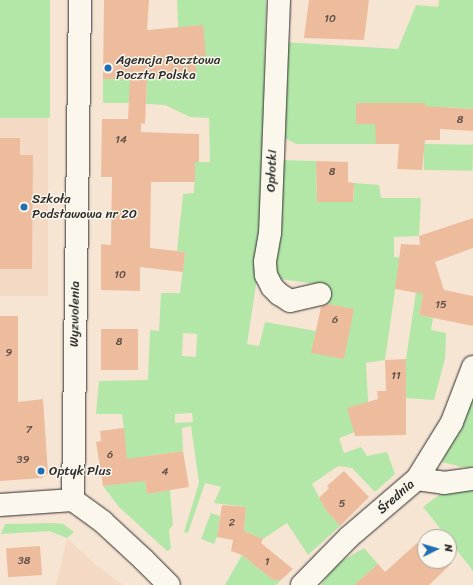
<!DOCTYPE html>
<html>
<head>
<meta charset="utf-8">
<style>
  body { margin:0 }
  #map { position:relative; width:473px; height:585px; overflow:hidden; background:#f7e5d4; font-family:Sriracha,sans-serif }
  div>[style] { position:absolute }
  .built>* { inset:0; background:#f4d9c4; transform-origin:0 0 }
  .green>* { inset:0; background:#b3e7a8; transform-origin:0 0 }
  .building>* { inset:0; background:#edbc9d; transform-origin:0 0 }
  .roads { filter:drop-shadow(0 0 1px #2b2b2b) drop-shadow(0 0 1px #2b2b2b) }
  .minor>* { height:22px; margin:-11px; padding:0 11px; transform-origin:11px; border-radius:11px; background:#fbf7ec }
  .dots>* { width:11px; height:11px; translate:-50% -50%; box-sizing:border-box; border:2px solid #fbf7ec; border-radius:50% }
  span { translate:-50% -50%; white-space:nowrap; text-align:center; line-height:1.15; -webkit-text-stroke:3px #fbf7ec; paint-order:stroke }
  .number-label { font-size:11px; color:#5c4f48 }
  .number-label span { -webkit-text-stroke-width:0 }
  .poi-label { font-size:13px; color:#2b2b2b }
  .left { translate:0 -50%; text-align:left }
  .street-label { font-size:13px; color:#2b2b2b }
  .north { position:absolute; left:417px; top:529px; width:40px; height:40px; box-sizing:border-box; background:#fbf7ec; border:1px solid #a8a59f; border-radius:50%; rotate:85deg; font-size:11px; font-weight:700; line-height:16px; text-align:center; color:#2b2b2b }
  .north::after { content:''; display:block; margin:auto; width:14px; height:18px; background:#1f6fb2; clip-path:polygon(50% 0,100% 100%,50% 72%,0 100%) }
</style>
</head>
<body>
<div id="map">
  <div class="built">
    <div style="left:0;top:118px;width:48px;height:178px"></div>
    <div style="clip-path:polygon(67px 538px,96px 565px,123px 585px,56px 585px)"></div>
  </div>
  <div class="green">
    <div style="left:0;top:0;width:50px;height:118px"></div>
    <div style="clip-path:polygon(evenodd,177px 0,266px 0,260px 259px,247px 344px,259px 346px,265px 322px,316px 331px,353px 309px,321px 303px,324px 285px,280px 279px,275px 270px,278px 160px,316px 161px,317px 202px,353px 202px,354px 183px,379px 185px,381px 198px,421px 198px,419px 236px,394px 237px,394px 257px,415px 259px,397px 277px,385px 360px,366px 363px,368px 402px,355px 432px,339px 438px,344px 453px,361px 447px,367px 456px,387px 452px,395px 474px,375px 492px,352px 468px,338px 466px,312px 484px,326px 510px,340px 526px,308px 555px,287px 523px,263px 539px,244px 531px,246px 507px,214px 503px,221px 487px,205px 483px,188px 533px,184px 532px,199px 483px,191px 426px,182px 428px,183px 451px,141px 457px,147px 494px,170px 490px,173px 525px,169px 530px,171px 549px,167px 551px,119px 507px,103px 486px,132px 482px,118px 428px,124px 429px,122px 414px,96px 414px,99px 381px,148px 380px,150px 330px,159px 331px,161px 293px,180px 293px,185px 252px,177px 251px,183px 194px,194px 193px,195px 162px,210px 162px,209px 118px,190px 117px,165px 105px,146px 104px,147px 78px,196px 78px,196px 68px,178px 28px,177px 0,183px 333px,197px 334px,196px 357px,182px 356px,183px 333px,177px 0,192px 413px,193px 422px,175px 423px,175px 414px,192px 413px)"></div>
    <div style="clip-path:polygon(439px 0,473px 0,473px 109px,448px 107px,424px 124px,425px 103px,356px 103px,356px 124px,375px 124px,377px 144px,296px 144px,279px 135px,283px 42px,398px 49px,416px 5px,438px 7px)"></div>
    <div style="left:103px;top:79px;width:27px;height:24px"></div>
    <div style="left:424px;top:144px;width:49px;height:26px;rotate:1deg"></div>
    <div style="clip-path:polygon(416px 292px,423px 294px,419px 315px,433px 318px,431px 330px,446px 333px,445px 359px,434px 400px,406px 398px,406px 359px)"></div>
    <div style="clip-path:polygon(473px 387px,473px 467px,462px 467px,442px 462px,459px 425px)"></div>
    <div style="clip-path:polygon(473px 487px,473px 571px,449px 540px,449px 537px,447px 537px,423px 507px,439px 495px)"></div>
    <div style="clip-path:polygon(211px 513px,220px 516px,217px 537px,214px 544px,201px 539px)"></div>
    <div style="clip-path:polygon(55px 523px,63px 524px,74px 532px,67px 538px,49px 531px,1px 534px,5px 524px)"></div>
    <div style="clip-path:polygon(364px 548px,378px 564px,354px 585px,321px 585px,335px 565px)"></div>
    <div style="clip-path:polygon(242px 555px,273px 580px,281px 580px,276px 585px,225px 585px)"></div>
  </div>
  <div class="building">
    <div style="clip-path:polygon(104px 0,149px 0,147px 30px,203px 25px,206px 56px,196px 57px,196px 78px,147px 78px,145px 124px,141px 123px,141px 132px,199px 134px,199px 162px,195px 162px,195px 182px,151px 182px,150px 248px,185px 252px,183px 272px,140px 267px,140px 291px,101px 290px,101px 244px,111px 245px,112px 177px,101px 177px,102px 119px,128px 119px,130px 79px,103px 79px)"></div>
    <div style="clip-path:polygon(309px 0,369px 0,364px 40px,304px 38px)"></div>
    <div style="clip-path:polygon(356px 103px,425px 103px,425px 106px,473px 109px,473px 131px,440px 129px,440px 140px,425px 140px,422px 170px,397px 169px,399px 144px,376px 144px,375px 124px,356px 124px)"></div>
    <div style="clip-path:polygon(0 138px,20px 138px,20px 155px,33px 155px,32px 269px,0 269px)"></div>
    <div style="clip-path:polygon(316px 161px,348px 162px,348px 182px,354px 183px,353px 202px,317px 202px)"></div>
    <div style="clip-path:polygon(473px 218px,473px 248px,435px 262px,444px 290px,473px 296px,473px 326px,419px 315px,423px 294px,395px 289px,401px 244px,420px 245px,419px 236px)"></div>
    <div style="clip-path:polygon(327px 304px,354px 309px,344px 359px,311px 353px,321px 307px)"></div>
    <div style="clip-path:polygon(0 316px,18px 316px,18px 402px,43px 399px,48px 473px,42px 478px,0 481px)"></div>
    <div style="left:101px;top:329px;width:37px;height:41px"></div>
    <div style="clip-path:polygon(406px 359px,406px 435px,355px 436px,347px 408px,378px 399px,377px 391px,386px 391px,385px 360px)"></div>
    <div style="clip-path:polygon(124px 428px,127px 459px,183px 451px,189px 487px,147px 494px,145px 481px,103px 486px,96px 442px,101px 441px,100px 431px)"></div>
    <div style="clip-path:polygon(344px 471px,369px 497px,340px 526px,326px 510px,319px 498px,329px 488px,327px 486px)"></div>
    <div style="clip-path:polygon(222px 505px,246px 507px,244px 531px,263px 539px,261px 543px,293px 569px,281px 580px,273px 580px,242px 555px,231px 551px,233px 540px,217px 537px)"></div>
    <div style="clip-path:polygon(425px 542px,425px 561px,449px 560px,452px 563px,429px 585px,354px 585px,378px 564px,385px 572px,417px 543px,420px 547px)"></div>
    <div style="left:40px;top:546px;width:29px;height:34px;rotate:86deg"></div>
  </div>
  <div class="roads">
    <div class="minor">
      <div style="left:279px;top:0;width:233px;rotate:92.2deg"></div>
      <div style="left:270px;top:233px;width:29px;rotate:100deg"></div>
      <div style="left:265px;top:262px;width:13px;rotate:86deg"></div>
      <div style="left:266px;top:275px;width:13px;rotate:63deg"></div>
      <div style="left:272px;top:287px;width:10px;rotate:45deg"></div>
      <div style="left:279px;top:294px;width:13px;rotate:32deg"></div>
      <div style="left:290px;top:301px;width:31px;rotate:-13deg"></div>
      <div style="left:417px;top:479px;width:27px;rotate:8deg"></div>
      <div style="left:444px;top:483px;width:29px;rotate:-8deg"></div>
      <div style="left:73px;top:500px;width:500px;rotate:-89.2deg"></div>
      <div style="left:73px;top:500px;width:37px;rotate:36deg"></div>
      <div style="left:103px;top:522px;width:56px;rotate:42.8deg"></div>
      <div style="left:144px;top:560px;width:35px;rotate:45deg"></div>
      <div style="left:0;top:505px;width:73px;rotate:-3.9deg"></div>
      <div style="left:302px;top:585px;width:67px;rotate:-45.6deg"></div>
      <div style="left:349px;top:537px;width:89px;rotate:-40.5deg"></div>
      <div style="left:417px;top:479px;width:67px;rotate:-58.4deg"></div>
      <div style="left:452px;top:422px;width:59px;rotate:-69.1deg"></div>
    </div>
  </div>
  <div class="dots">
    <div style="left:108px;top:68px;background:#1f6fb2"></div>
    <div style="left:24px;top:207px;background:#1f6fb2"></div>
    <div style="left:41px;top:471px;background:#1f6fb2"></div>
  </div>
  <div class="number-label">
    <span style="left:330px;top:19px">10</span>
    <span style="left:460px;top:120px">8</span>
    <span style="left:121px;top:140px">14</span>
    <span style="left:332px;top:172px">8</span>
    <span style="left:120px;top:275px">10</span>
    <span style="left:441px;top:305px">15</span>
    <span style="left:335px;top:320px">6</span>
    <span style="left:119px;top:342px">8</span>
    <span style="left:9px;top:353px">9</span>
    <span style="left:396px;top:376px">11</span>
    <span style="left:29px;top:430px">7</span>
    <span style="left:110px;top:455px">6</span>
    <span style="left:23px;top:460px">39</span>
    <span style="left:165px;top:472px">4</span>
    <span style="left:342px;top:504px">5</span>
    <span style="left:232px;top:523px">2</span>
    <span style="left:24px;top:561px">38</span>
    <span style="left:267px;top:562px">1</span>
  </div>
  <div class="poi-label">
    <span class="left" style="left:116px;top:68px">Agencja Pocztowa<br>Poczta Polska</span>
    <span class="left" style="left:32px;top:207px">Szkoła<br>Podstawowa nr 20</span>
    <span class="left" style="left:49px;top:471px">Optyk Plus</span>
  </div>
  <div class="street-label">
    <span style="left:272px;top:171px;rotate:-88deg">Opłotki</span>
    <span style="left:75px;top:314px;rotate:-89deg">Wyzwolenia</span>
    <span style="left:396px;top:497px;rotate:-41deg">Średnia</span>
  </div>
  <div class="north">N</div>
</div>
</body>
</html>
